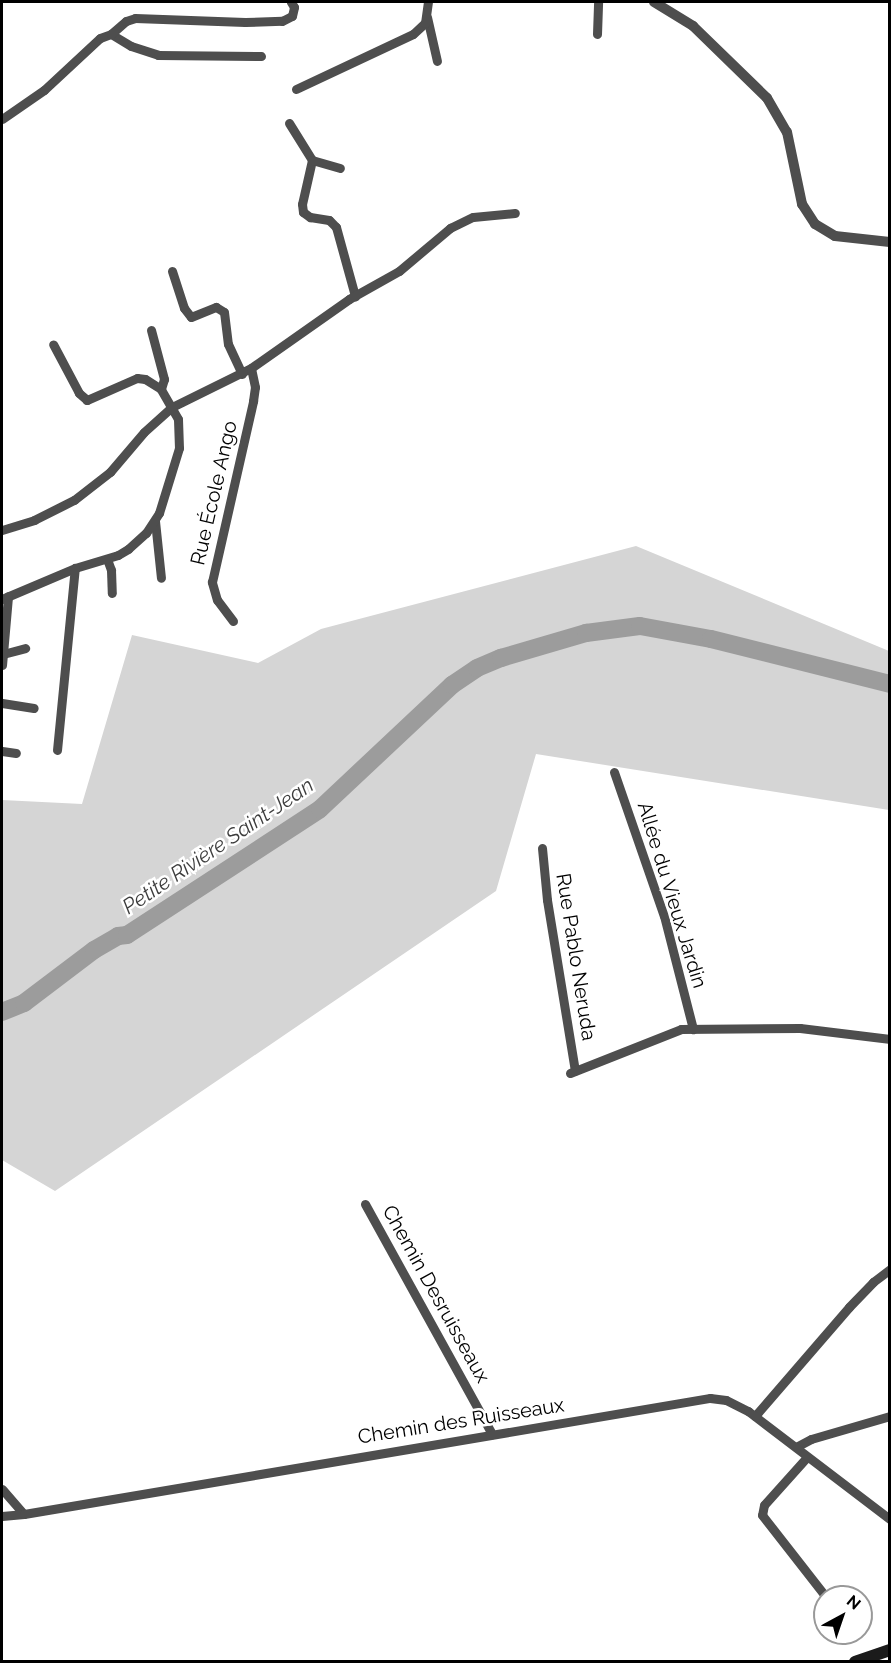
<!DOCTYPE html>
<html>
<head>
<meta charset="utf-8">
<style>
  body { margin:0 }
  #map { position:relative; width:891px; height:1663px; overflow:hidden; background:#fff; font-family:Raleway,sans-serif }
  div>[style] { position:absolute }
  .green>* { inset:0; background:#d5d5d5 }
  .river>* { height:18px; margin:-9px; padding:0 9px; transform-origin:9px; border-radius:9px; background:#9c9c9c }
  .minor>* { height:9px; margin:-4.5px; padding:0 4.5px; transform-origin:4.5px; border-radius:4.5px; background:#4e4e4e }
  .tertiary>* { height:10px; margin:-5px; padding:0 5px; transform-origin:5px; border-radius:5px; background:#4e4e4e }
  .secondary>* { height:12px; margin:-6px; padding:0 6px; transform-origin:6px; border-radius:6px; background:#1b1b1b }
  span { translate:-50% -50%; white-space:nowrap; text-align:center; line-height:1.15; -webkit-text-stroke:5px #fff; paint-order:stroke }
  .street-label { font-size:20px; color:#000 }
  .water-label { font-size:21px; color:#3d3d3d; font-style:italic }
  .frame { position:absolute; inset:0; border:3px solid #000; pointer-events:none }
  .north { position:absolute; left:813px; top:1585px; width:60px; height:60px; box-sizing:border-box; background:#fff; border:2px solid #999; border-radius:50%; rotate:40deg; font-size:16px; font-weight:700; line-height:24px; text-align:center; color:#000 }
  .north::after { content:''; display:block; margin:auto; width:21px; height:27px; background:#000; clip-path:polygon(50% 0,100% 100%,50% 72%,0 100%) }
</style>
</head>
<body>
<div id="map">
  <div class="green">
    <div style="clip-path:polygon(636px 546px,889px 651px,889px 810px,536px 754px,496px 891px,55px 1191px,2px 1160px,2px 800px,82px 804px,132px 635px,258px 663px,321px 629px)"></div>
  </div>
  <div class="river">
    <div style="left:2px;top:1012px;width:24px;rotate:-22deg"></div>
    <div style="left:24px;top:1003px;width:88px;rotate:-37.1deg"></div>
    <div style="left:94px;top:950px;width:28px;rotate:-30deg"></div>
    <div style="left:118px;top:936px;width:9px;rotate:-6deg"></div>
    <div style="left:127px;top:935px;width:230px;rotate:-33.1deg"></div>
    <div style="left:320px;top:809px;width:181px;rotate:-43.2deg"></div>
    <div style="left:452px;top:685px;width:30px;rotate:-34deg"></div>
    <div style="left:477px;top:668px;width:26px;rotate:-23deg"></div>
    <div style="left:501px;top:658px;width:89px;rotate:-16.4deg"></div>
    <div style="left:586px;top:633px;width:54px;rotate:-7.4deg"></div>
    <div style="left:640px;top:626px;width:72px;rotate:10.4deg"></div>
    <div style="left:711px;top:639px;width:185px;rotate:14.1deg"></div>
  </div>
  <div class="minor">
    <div style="left:427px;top:17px;width:45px;rotate:77.2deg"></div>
    <div style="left:111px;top:34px;width:23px;rotate:31deg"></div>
    <div style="left:131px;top:46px;width:28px;rotate:18deg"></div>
    <div style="left:158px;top:55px;width:103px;rotate:0.6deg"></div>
    <div style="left:597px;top:34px;width:32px;rotate:-88deg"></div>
    <div style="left:296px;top:89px;width:129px;rotate:-25.2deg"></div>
    <div style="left:413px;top:34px;width:16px;rotate:-43deg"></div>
    <div style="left:425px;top:23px;width:21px;rotate:-82deg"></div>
    <div style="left:2px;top:119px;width:51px;rotate:-34.6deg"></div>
    <div style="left:44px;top:90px;width:76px;rotate:-42.9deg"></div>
    <div style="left:100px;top:38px;width:12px;rotate:-20deg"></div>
    <div style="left:111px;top:34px;width:20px;rotate:-41deg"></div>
    <div style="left:126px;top:21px;width:9px;rotate:-18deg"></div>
    <div style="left:135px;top:18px;width:110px;rotate:2.1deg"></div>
    <div style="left:245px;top:22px;width:37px;rotate:-2deg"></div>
    <div style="left:282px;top:21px;width:11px;rotate:-27deg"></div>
    <div style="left:292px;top:16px;width:9px;rotate:-77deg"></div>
    <div style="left:294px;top:7px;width:6px;rotate:-121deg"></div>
    <div style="left:289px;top:123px;width:44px;rotate:58.1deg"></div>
    <div style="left:312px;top:160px;width:45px;rotate:102.8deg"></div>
    <div style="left:302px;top:204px;width:8px;rotate:83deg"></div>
    <div style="left:303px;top:212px;width:9px;rotate:36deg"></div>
    <div style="left:310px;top:217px;width:19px;rotate:9deg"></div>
    <div style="left:329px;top:220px;width:10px;rotate:45deg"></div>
    <div style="left:336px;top:227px;width:72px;rotate:74.6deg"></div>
    <div style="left:312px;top:160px;width:29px;rotate:16deg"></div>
    <div style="left:172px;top:271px;width:39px;rotate:72deg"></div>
    <div style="left:184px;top:308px;width:11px;rotate:52deg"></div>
    <div style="left:191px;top:317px;width:27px;rotate:-22deg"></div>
    <div style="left:216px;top:307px;width:9px;rotate:32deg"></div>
    <div style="left:224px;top:312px;width:32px;rotate:83deg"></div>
    <div style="left:228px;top:344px;width:33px;rotate:65deg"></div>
    <div style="left:151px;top:330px;width:51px;rotate:75.1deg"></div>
    <div style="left:164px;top:379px;width:10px;rotate:107deg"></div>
    <div style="left:155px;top:521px;width:57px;rotate:84deg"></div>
    <div style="left:2px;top:530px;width:34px;rotate:-17deg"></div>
    <div style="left:34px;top:520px;width:45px;rotate:-26.6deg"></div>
    <div style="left:74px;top:500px;width:46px;rotate:-37.9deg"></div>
    <div style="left:110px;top:472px;width:52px;rotate:-49.6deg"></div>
    <div style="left:144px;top:432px;width:38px;rotate:-42deg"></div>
    <div style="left:172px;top:407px;width:88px;rotate:-26.3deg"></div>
    <div style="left:251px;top:368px;width:120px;rotate:-35.1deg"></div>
    <div style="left:349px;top:299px;width:57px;rotate:-29.2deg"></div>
    <div style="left:399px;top:271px;width:67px;rotate:-40.1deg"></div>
    <div style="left:450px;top:228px;width:25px;rotate:-26deg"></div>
    <div style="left:473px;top:217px;width:42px;rotate:-5.4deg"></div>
    <div style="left:107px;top:559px;width:12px;rotate:70deg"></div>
    <div style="left:111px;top:570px;width:23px;rotate:88deg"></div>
    <div style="left:2px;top:599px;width:79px;rotate:-23deg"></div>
    <div style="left:75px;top:568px;width:45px;rotate:-16.8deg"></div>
    <div style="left:118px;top:555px;width:12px;rotate:-31deg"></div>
    <div style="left:128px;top:549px;width:24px;rotate:-42deg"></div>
    <div style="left:146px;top:533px;width:24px;rotate:-57deg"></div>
    <div style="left:159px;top:513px;width:68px;rotate:-72.9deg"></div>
    <div style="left:179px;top:448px;width:29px;rotate:-92deg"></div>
    <div style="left:178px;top:419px;width:34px;rotate:-120deg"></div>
    <div style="left:161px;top:389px;width:19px;rotate:-148deg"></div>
    <div style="left:145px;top:379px;width:8px;rotate:-173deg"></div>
    <div style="left:137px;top:378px;width:55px;rotate:156.3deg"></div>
    <div style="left:87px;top:400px;width:11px;rotate:-139deg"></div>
    <div style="left:79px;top:393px;width:55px;rotate:-118deg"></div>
    <div style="left:233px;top:621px;width:26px;rotate:-127deg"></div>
    <div style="left:217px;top:600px;width:19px;rotate:-106deg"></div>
    <div style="left:212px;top:582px;width:186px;rotate:-77.2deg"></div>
    <div style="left:253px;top:401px;width:14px;rotate:-82deg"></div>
    <div style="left:255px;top:387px;width:19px;rotate:-102deg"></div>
    <div style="left:3px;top:654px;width:23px;rotate:-15deg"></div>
    <div style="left:2px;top:665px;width:69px;rotate:-85deg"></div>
    <div style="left:2px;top:703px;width:32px;rotate:9deg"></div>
    <div style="left:57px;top:750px;width:183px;rotate:-84.4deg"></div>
    <div style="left:2px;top:751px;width:14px;rotate:8deg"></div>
    <div style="left:614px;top:772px;width:152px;rotate:70.9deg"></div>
    <div style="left:664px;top:916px;width:117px;rotate:75.6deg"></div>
    <div style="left:542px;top:848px;width:52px;rotate:84.5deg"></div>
    <div style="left:547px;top:900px;width:173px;rotate:80.7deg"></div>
    <div style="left:570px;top:1073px;width:119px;rotate:-21.6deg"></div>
    <div style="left:681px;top:1029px;width:119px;rotate:-0.5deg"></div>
    <div style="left:800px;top:1028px;width:91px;rotate:7deg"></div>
    <div style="left:365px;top:1204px;width:263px;rotate:61.1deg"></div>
    <div style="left:755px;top:1416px;width:144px;rotate:-49.2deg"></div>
    <div style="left:849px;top:1307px;width:35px;rotate:-46deg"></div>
    <div style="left:873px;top:1282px;width:21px;rotate:-37deg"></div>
    <div style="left:796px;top:1447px;width:17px;rotate:-28deg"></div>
    <div style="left:811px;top:1439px;width:82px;rotate:-16.2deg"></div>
    <div style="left:807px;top:1457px;width:64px;rotate:131.9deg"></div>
    <div style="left:764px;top:1505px;width:10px;rotate:101deg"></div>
    <div style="left:762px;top:1515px;width:104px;rotate:52deg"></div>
    <div style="left:2px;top:1489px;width:33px;rotate:49deg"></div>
    <div style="left:2px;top:1516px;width:22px;rotate:-5deg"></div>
    <div style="left:24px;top:1514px;width:696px;rotate:-9.6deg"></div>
    <div style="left:710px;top:1398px;width:16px;rotate:7deg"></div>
    <div style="left:726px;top:1400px;width:25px;rotate:27deg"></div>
    <div style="left:748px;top:1411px;width:178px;rotate:37.3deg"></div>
  </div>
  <div class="tertiary">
    <div style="left:654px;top:2px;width:46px;rotate:31.6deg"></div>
    <div style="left:693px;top:26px;width:103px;rotate:44.2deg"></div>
    <div style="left:767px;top:98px;width:39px;rotate:60deg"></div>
    <div style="left:787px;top:132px;width:74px;rotate:78.2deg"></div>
    <div style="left:802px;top:204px;width:24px;rotate:57deg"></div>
    <div style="left:815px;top:224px;width:23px;rotate:31deg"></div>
    <div style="left:835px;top:236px;width:55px;rotate:6.2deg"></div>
  </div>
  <div class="secondary">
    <div style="left:855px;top:1662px;width:37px;rotate:-19deg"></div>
  </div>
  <div class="street-label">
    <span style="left:214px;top:493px;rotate:-77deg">Rue École Ango</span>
    <span style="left:672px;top:895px;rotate:73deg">Allée du Vieux Jardin</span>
    <span style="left:576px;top:957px;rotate:81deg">Rue Pablo Neruda</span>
    <span style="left:436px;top:1294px;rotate:61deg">Chemin Desruisseaux</span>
    <span style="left:461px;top:1421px;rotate:-9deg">Chemin des Ruisseaux</span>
  </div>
  <div class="water-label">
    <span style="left:218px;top:846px;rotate:-34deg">Petite Rivière Saint-Jean</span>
  </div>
  <div class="frame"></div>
  <div class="north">N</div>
</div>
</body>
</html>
